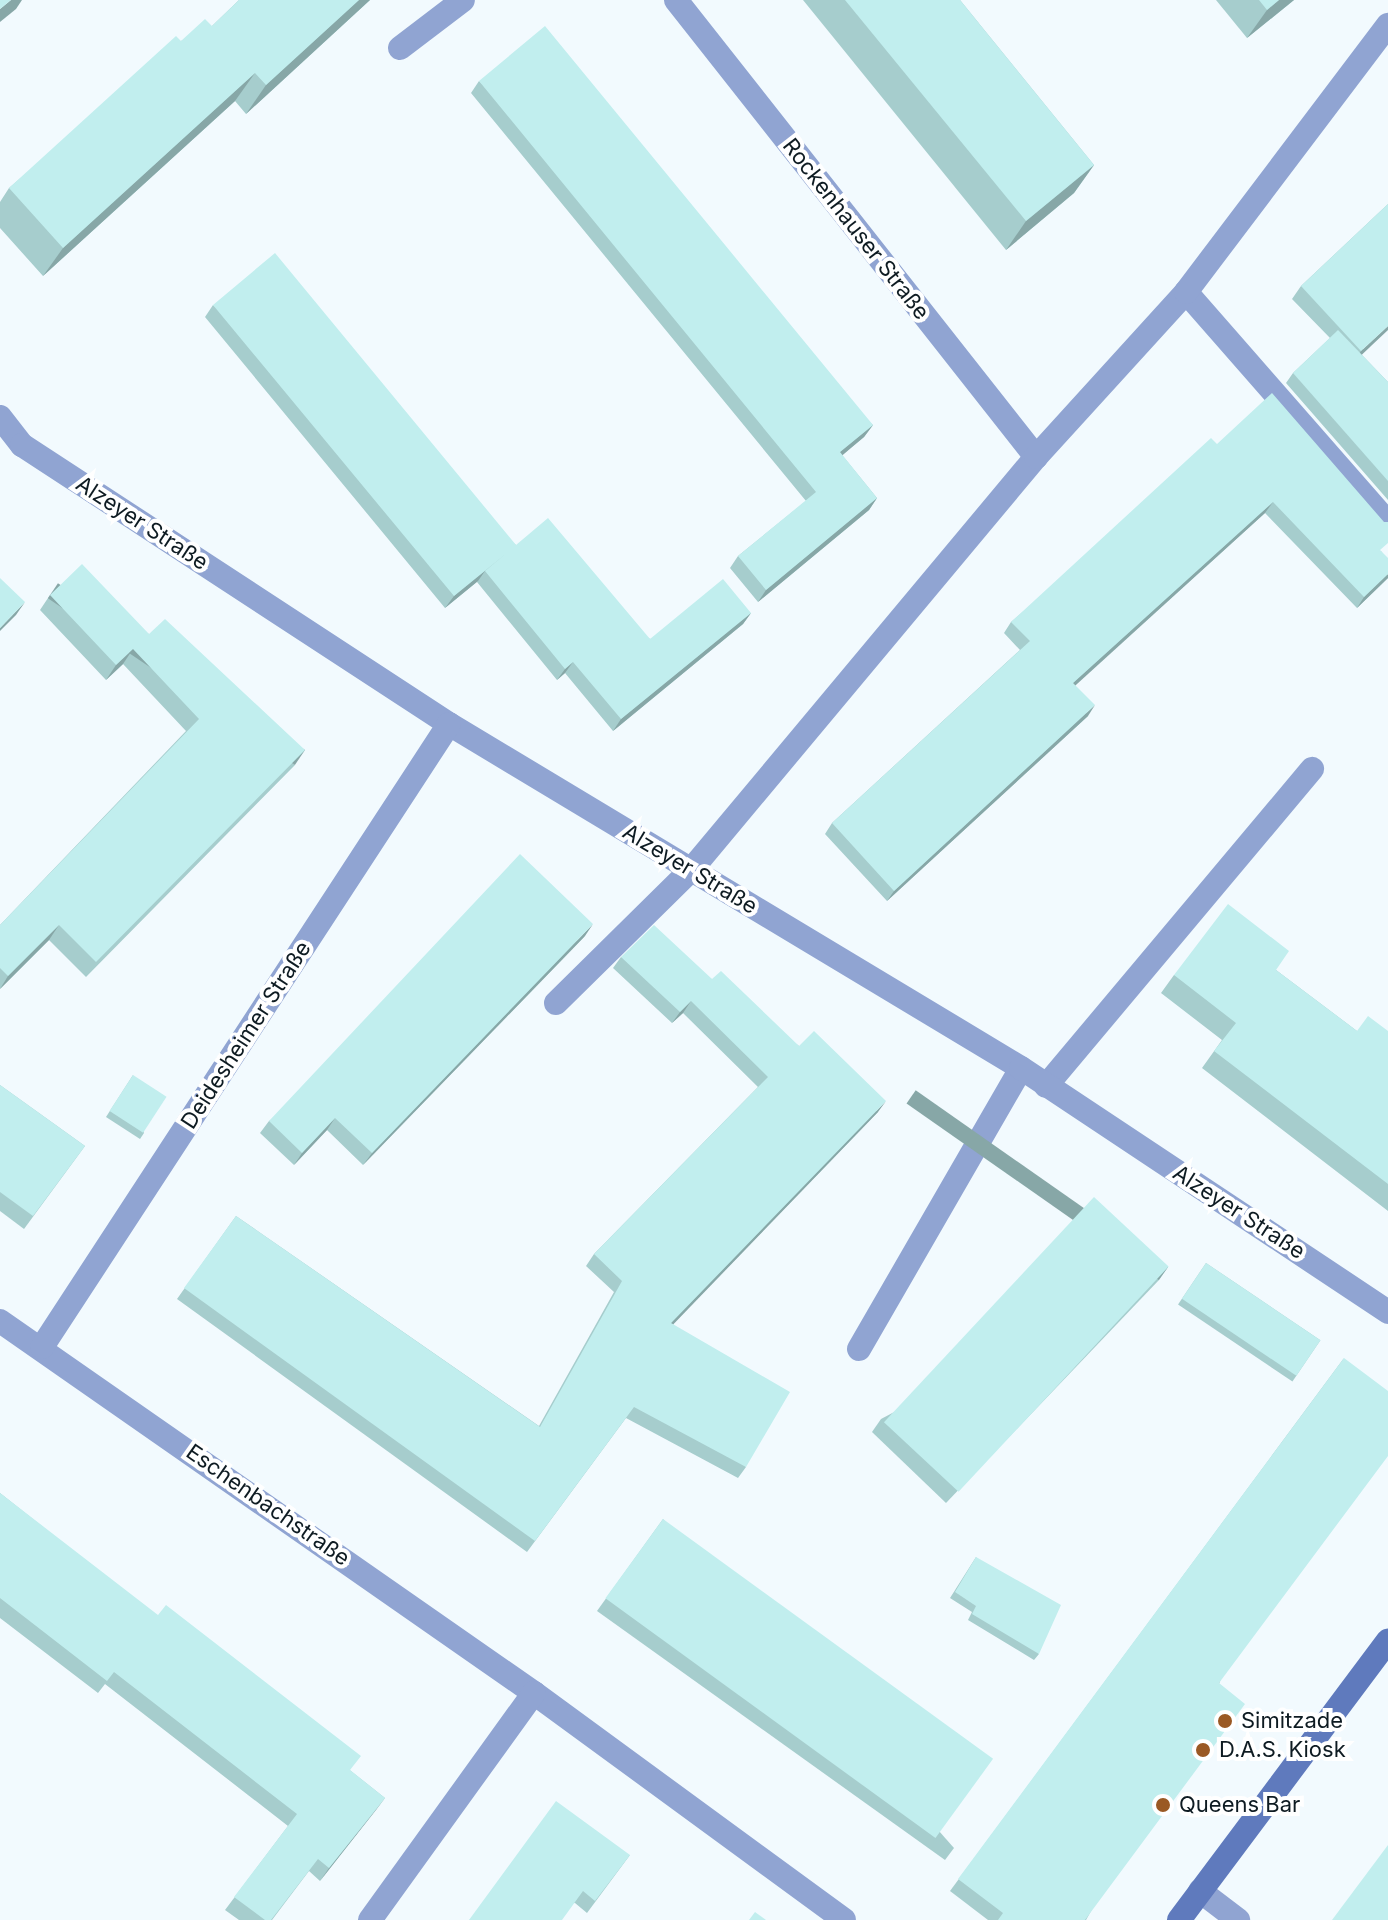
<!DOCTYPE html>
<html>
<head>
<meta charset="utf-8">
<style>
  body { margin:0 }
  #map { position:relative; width:1388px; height:1920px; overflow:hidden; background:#f2fafe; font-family:Inter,sans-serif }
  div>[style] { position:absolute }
  .lane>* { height:24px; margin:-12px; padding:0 12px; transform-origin:12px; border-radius:12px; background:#90a4d2 }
  .street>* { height:24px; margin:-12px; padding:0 12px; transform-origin:12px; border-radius:12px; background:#90a4d2 }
  .secondary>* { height:24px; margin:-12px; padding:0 12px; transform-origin:12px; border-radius:12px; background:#5f7abd }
  .wall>* { inset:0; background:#a6cdcd; transform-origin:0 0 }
  .shaded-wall>* { inset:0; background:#87a7a7; transform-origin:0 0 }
  .building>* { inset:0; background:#c1eeee; transform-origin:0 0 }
  .dots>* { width:22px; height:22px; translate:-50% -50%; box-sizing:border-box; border:4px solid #fff; border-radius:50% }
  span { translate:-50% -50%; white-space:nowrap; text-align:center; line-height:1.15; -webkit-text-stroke:8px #fff; paint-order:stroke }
  .street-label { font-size:22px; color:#0e1b22 }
  .poi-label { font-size:22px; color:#0e1b22 }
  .left { translate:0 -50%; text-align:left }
</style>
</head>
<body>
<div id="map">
  <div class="lane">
    <div style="left:1186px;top:292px;width:307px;rotate:48.8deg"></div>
    <div style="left:556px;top:1003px;width:190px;rotate:-44.6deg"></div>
    <div style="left:1046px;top:1086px;width:414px;rotate:-50deg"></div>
    <div style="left:859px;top:1349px;width:324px;rotate:-60deg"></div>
    <div style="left:1200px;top:1891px;width:48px;rotate:37.3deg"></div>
  </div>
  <div class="street">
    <div style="left:676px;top:0;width:582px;rotate:51.77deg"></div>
    <div style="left:400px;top:48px;width:79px;rotate:-37.3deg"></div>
    <div style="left:0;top:417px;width:36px;rotate:52deg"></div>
    <div style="left:22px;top:445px;width:510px;rotate:33.16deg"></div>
    <div style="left:449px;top:724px;width:667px;rotate:31.02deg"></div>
    <div style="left:1021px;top:1068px;width:441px;rotate:33.6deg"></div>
    <div style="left:691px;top:870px;width:538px;rotate:-50.13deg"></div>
    <div style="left:1036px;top:457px;width:223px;rotate:-47.7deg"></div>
    <div style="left:1186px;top:292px;width:335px;rotate:-52.9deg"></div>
    <div style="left:0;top:1321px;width:651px;rotate:34.86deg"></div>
    <div style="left:534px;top:1693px;width:384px;rotate:36.2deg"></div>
    <div style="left:42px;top:1347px;width:744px;rotate:-56.84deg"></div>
    <div style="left:370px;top:1920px;width:280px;rotate:-54.2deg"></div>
  </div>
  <div class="secondary">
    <div style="left:1179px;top:1920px;width:349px;rotate:-53.2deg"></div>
  </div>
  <div class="wall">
    <div style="clip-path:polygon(239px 0,370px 0,246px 114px,235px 101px,43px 276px,0 228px,0 202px,9px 188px,181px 41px,212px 26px)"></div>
    <div style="clip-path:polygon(803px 0,960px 0,1094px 165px,1074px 193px,1006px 250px)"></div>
    <div style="clip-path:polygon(1216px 0,1294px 0,1247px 38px)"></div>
    <div style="clip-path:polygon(479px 81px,873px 425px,864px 437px,842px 455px,877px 498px,869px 510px,758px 602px,730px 568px,738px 556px,806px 501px,471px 93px)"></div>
    <div style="clip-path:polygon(1388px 204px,1362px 355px,1388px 382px,1388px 500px,1286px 383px,1293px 373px,1330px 338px,1292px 299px,1301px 286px)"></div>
    <div style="clip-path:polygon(213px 305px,516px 545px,650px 639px,751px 613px,743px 624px,613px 731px,565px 673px,557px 680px,477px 582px,478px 581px,445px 608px,205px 317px)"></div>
    <div style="clip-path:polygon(1217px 444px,1382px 552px,1388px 578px,1357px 608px,1265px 513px,1075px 685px,1088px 716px,887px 901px,825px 834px,832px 823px,1020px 650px,1004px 633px,1011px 622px)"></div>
    <div style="clip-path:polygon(50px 595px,149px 634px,295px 765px,86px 977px,49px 940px,0 989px,0 925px,186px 731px,123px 664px,106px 680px,40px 610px)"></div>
    <div style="clip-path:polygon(585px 936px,363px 1165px,327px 1130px,294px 1165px,260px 1133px,269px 1121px)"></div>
    <div style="clip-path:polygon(621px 957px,712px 979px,799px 1046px,878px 1112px,673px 1324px,746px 1467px,738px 1478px,626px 1418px,527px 1552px,177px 1299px,236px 1216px,539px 1426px,614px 1292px,586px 1266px,594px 1254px,758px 1087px,683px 1013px,672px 1023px,613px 968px)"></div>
    <div style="clip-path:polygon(1276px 970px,1357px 1031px,1388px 1031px,1388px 1211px,1202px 1068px,1222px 1040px,1161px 993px,1174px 975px)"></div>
    <div style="clip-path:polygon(133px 1075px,144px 1133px,140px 1139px,106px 1117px)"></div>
    <div style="clip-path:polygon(0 1085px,85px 1146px,24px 1229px,0 1211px)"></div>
    <div style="left:1206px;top:1263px;width:138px;height:50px;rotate:34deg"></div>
    <div style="clip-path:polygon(1168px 1267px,1159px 1280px,946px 1503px,872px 1432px,881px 1419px)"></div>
    <div style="clip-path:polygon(1344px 1358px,1219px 1684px,1086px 1920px,988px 1920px,950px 1891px)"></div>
    <div style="clip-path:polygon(0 1493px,385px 1798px,320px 1881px,309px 1871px,272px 1920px,239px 1920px,225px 1910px,288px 1826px,105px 1684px,98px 1693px,0 1618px)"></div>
    <div style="clip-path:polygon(663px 1519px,954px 1848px,945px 1860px,597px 1611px)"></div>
    <div style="clip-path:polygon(976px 1557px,1039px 1654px,1034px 1660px,968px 1620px,972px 1612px,950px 1598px)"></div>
    <div style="clip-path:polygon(630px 1855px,587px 1913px,575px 1903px,469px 1920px)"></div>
  </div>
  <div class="shaded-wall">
    <div style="clip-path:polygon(11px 0,22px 0,16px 9px,0 22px,0 9px)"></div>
    <div style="clip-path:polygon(359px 0,370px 0,246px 114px,266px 85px)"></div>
    <div style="clip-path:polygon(1279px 0,1294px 0,1247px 38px,1267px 10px)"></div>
    <div style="clip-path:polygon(255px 73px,235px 101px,43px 276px,63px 248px)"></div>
    <div style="clip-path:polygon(1094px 165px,1074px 193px,1006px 250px,1026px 221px)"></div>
    <div style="clip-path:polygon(1388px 326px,1388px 330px,1353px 363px,1361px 351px)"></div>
    <div style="clip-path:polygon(873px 425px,864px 437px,832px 464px,840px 452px)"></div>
    <div style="clip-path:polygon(877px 498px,869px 510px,758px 602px,766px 590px)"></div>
    <div style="clip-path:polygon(1273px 502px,1265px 513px,1066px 694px,1073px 683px)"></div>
    <div style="clip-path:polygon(508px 552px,485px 571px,478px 581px,445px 608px,454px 596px)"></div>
    <div style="clip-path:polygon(1388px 574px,1388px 578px,1357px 608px,1364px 597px)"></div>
    <div style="clip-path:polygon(25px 602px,16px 615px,0 631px,0 628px)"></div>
    <div style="clip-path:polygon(751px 613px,743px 624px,613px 731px,621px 719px)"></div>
    <div style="clip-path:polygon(133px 649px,123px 664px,106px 680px,116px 665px)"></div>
    <div style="clip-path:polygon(573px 662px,565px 673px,557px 680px,565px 669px)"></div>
    <div style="clip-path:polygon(1095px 705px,1088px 716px,887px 901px,894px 891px)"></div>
    <div style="left:305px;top:750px;width:18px;height:298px;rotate:124deg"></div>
    <div style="clip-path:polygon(593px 924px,585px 936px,363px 1165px,372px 1153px)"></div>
    <div style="clip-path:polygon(59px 925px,49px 940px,0 989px,8px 976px)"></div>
    <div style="clip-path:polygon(691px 1001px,683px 1013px,672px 1023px,680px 1012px)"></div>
    <div style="clip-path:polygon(886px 1101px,878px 1112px,664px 1334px,671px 1323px)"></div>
    <div style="clip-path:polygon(335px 1118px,327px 1130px,294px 1165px,302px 1153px)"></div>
    <div style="left:1168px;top:1267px;width:16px;height:308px;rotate:125deg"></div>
    <div style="clip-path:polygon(385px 1798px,376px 1810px,320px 1881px,329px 1868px)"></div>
  </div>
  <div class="building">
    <div style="clip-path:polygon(0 0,11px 0,0 9px)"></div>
    <div style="clip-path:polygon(239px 0,359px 0,266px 85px,255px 73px,63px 248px,9px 188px,176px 36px,181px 41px,205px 19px,212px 26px)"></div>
    <div style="clip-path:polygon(845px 0,960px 0,1094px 165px,1026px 221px)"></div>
    <div style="clip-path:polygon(1259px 0,1279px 0,1267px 10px)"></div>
    <div style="clip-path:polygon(545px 26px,873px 425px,840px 452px,877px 498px,766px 590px,738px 556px,816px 492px,479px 81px)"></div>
    <div style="clip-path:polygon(1388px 204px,1388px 326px,1361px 351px,1301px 286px)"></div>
    <div style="clip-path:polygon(275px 253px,516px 545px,548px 518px,650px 639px,723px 579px,751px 613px,621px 719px,573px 662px,565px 669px,485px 571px,508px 552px,454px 596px,213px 305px)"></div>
    <div style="clip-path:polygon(1338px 330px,1388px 382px,1388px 481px,1293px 373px)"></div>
    <div style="clip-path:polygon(1272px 393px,1384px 522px,1388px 522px,1388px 543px,1380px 550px,1388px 558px,1388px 574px,1364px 597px,1273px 502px,1073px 683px,1095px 705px,894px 891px,832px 823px,1030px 641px,1011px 622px,1211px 438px,1217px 444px)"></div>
    <div style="clip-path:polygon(82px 564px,149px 634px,165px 619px,305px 750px,96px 962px,59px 925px,8px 976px,0 968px,0 925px,199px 719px,133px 649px,116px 665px,50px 595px)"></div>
    <div style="clip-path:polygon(0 578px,25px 602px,0 628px)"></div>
    <div style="clip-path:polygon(520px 854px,593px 924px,372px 1153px,335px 1118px,302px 1153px,269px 1121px)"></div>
    <div style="clip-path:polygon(1228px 904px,1289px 951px,1276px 970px,1357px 1031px,1368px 1016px,1388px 1031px,1388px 1184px,1214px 1051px,1236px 1023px,1174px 975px)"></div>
    <div style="clip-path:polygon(654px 925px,712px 979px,721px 971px,799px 1046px,814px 1031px,886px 1101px,671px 1323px,790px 1392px,746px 1467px,634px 1407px,535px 1541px,184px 1288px,236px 1216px,540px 1427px,622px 1281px,594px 1254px,768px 1077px,691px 1001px,680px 1012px,621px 957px)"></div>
    <div style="left:133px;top:1075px;width:40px;height:43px;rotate:33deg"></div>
    <div style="clip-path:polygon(0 1085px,85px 1146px,33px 1216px,0 1192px)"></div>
    <div style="left:1094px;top:1197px;width:102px;height:308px;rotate:43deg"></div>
    <div style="left:1206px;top:1263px;width:138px;height:43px;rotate:34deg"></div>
    <div style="clip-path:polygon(1344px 1358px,1388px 1391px,1388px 1456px,1219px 1683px,1245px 1704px,1085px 1920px,998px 1920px,1003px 1913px,958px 1879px)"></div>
    <div style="clip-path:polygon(0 1493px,158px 1615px,166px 1605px,361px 1756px,350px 1770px,385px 1798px,329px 1868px,318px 1859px,271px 1920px,265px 1920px,234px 1897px,297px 1814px,114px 1672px,107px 1681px,0 1598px)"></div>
    <div style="left:663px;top:1519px;width:408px;height:98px;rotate:36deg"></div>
    <div style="clip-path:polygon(976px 1557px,1061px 1605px,1039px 1654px,972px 1614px,976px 1606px,955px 1592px)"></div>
    <div style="clip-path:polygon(556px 1801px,630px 1855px,595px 1901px,583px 1891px,562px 1920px,469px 1920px)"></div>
    <div style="clip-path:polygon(1388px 1845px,1388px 1920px,1332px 1920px)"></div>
    <div style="clip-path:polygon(755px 1912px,766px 1920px,749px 1920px)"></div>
  </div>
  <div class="dots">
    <div style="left:1225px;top:1721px;background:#9a5924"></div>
    <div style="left:1203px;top:1750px;background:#9a5924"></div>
    <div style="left:1163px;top:1805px;background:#9a5924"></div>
  </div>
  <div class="street-label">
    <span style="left:856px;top:229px;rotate:52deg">Rockenhauser Straße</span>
    <span style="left:142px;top:523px;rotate:33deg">Alzeyer Straße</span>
    <span style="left:690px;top:869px;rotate:31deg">Alzeyer Straße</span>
    <span style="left:246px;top:1035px;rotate:-57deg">Deidesheimer Straße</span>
    <span style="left:1239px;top:1212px;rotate:33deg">Alzeyer Straße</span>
    <span style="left:268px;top:1505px;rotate:35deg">Eschenbachstraße</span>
  </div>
  <div class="poi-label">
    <span class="left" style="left:1241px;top:1721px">Simitzade</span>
    <span class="left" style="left:1219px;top:1750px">D.A.S. Kiosk</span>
    <span class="left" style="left:1179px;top:1805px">Queens Bar</span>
  </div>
</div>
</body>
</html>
